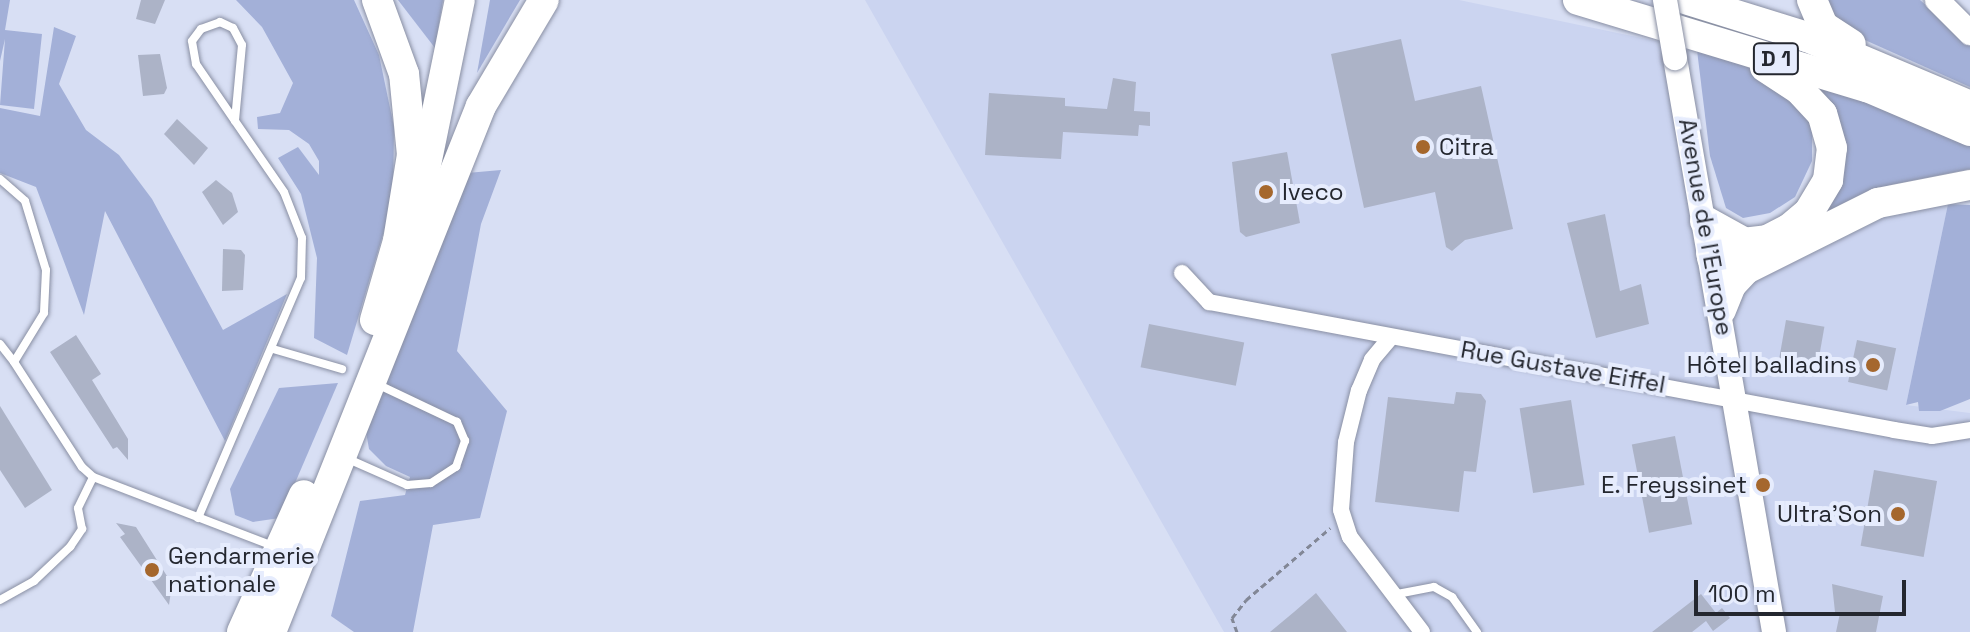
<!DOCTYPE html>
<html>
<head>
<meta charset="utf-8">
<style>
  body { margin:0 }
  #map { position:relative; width:1970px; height:632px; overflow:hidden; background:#d8dff4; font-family:"Space Grotesk",sans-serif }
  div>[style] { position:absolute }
  .built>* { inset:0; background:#cbd4f0 }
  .green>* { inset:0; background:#a3b0d8 }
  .building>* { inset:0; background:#acb3c7; transform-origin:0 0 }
  .path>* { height:3px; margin-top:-1.5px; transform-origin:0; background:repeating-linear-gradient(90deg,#828796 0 6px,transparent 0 10px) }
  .roads { filter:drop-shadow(0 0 2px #898fa3) drop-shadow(0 0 2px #898fa3) }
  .lane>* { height:8px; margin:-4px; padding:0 4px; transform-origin:4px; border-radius:4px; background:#fff }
  .street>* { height:16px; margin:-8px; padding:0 8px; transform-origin:8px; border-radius:8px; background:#fff }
  .secondary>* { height:24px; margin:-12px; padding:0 12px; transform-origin:12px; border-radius:12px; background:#fff }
  .highway>* { height:30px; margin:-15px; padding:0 15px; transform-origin:15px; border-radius:15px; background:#fff }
  .bridges { filter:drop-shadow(0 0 2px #898fa3) drop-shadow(0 0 2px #898fa3) }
  .secondary-bridge>* { height:24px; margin:-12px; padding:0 12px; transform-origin:12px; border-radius:12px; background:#fff }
  .dots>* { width:22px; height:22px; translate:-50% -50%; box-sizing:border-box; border:4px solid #e6ecfd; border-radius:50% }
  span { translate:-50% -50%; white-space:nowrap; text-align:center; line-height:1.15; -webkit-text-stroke:8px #e6ecfd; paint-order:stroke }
  .shield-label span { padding:2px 6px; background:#e6ecfd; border:2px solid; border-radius:6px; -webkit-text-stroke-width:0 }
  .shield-label { font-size:22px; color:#24272f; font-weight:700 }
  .poi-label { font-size:24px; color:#24272f }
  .left { translate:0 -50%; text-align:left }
  .right { translate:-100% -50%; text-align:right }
  .street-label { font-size:24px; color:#24272f }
  .scale { position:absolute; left:1694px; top:580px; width:212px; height:36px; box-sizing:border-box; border:4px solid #24272f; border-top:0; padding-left:10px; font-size:24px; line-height:28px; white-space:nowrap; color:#24272f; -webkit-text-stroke:6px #e6ecfd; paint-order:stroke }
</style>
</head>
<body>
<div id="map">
  <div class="built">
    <div style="clip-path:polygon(865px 0,1459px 0,1661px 42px,1704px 278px,1882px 209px,1948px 204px,1906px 405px,1970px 413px,1970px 632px,1224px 632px)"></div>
  </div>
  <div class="green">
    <div style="clip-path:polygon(0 0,10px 0,5px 30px,42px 34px,34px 109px,0 105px,5px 39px,0 61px)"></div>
    <div style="clip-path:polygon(236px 0,354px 0,379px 55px,394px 127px,393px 201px,347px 355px,314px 338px,317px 258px,301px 194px,278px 158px,298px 147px,319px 175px,319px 161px,309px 144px,289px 130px,258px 129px,257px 117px,280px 113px,293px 83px,262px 27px)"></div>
    <div style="clip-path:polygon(398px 0,443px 0,435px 48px)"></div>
    <div style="clip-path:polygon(490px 0,520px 0,477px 73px)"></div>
    <div style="clip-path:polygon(1824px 0,1920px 0,1970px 43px,1970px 87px,1847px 32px,1826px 16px)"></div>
    <div style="clip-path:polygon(54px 27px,76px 36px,59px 84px,86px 130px,119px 155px,152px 199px,223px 330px,287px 294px,225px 441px,105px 211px,84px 315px,36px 187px,0 173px,0 108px,40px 116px)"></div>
    <div style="clip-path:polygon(1696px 42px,1786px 86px,1812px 124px,1812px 161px,1795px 197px,1770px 213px,1743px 218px,1726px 208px,1710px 156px)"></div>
    <div style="clip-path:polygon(1810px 77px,1970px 142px,1970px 169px,1890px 185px,1797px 236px,1825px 202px)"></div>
    <div style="clip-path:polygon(501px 170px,481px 224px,457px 351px,507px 411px,480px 518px,433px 525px,413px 632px,354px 632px,331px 616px,360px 501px,405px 495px,410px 477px,386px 466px,369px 449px,365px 426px,467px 173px)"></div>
    <div style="clip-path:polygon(1948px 204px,1970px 205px,1970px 399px,1940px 411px,1919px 411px,1918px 402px,1906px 405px)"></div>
    <div style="clip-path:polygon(338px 383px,280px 518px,253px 522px,235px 515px,230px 489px,279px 388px)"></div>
  </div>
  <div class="building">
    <div style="clip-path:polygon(141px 0,165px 0,155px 24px,136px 19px)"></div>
    <div style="clip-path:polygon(1401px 39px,1415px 101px,1481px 86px,1513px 229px,1465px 240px,1452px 251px,1446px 247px,1435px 192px,1364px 208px,1331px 54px)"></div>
    <div style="clip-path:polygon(160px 54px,167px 88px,164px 94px,143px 96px,138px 55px)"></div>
    <div style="clip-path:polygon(1113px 78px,1136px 82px,1134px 111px,1150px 112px,1150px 126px,1139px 125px,1138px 136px,1063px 132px,1061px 159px,985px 155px,989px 93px,1065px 98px,1065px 106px,1107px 109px)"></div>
    <div style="clip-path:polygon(177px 119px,208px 148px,194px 165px,164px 134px)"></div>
    <div style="clip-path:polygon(1287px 152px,1300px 223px,1246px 237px,1240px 232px,1232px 162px)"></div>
    <div style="clip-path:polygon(216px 180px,232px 193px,238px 212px,223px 225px,202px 192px)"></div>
    <div style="clip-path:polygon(1605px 214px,1620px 291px,1641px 284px,1649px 324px,1596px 338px,1567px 223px)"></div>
    <div style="clip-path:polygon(223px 249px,241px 250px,245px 255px,243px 290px,222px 291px)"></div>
    <div style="left:1786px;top:320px;width:39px;height:48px;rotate:10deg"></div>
    <div style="left:1149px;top:324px;width:97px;height:44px;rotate:11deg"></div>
    <div style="clip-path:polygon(76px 335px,101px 374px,92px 380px,128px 439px,128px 460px,117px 447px,113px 449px,50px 352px)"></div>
    <div style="left:1857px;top:340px;width:40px;height:43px;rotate:12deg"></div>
    <div style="clip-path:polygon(1456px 392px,1481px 394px,1486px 401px,1476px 472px,1464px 471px,1459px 512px,1375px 502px,1388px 397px,1454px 404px)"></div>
    <div style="left:1571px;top:400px;width:86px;height:52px;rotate:81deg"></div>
    <div style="clip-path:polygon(0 406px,52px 490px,25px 508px,0 470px)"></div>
    <div style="left:1675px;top:436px;width:90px;height:44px;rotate:79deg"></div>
    <div style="left:1874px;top:470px;width:64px;height:77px;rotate:10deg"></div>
    <div style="clip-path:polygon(116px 523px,136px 527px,172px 584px,169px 605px,120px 537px,125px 534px)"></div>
    <div style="clip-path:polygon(1832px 584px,1883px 596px,1876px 632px,1836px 632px,1840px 613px,1835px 612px)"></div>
    <div style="clip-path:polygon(1316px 593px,1347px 632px,1270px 632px,1294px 612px)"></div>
    <div style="clip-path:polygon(1701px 594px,1716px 613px,1722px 608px,1730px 618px,1713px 631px,1706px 621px,1692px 632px,1652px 632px)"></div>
  </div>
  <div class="path">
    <div style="left:1237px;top:632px;width:15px;rotate:-110deg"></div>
    <div style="left:1232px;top:618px;width:23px;rotate:-52deg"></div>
    <div style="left:1246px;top:600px;width:111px;rotate:-40.6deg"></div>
  </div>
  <div class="roads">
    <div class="lane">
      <div style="left:0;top:179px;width:33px;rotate:41deg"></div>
      <div style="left:25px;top:201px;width:72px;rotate:73.1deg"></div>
      <div style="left:46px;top:270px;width:43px;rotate:92.7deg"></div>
      <div style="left:44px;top:313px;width:57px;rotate:121.5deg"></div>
      <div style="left:14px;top:362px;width:125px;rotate:57.1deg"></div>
      <div style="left:82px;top:467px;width:15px;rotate:42deg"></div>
      <div style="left:93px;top:477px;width:193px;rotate:21deg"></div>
      <div style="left:0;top:344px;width:23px;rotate:52deg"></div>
      <div style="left:273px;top:349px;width:72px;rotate:16.2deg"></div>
      <div style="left:346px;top:458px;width:67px;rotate:23.9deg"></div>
      <div style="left:407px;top:485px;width:24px;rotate:-5deg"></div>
      <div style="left:431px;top:483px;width:30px;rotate:-33deg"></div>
      <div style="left:456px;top:467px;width:28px;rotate:-71deg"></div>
      <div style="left:465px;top:441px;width:21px;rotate:-113deg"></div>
      <div style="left:457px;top:422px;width:82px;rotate:-154.7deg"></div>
      <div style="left:198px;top:518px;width:261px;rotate:-66.8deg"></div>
      <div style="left:301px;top:278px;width:40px;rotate:-88.6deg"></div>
      <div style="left:302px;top:238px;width:49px;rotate:-111.4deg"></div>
      <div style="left:284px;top:192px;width:86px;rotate:-124.6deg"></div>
      <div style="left:235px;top:121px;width:69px;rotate:-124.4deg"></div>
      <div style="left:196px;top:64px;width:23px;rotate:-100deg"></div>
      <div style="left:192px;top:41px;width:15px;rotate:-53deg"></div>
      <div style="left:201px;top:29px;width:20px;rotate:-20deg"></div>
      <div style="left:220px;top:22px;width:14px;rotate:25deg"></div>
      <div style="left:233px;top:28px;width:19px;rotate:62deg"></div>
      <div style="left:242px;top:45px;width:76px;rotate:95.3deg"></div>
      <div style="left:1392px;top:595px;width:43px;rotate:-10.8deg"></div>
      <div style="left:1434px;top:587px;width:21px;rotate:29deg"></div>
      <div style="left:1452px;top:597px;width:43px;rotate:54.5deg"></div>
      <div style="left:0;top:600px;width:39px;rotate:-29deg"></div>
      <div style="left:34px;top:581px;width:50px;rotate:-43.4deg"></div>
      <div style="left:70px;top:547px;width:22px;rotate:-56deg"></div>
      <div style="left:82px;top:529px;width:21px;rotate:-101deg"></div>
      <div style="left:78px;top:508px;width:34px;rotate:-64deg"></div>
    </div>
    <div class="street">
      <div style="left:1182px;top:273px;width:40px;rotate:47deg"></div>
      <div style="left:1209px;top:302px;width:697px;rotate:10.58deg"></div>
      <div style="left:1894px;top:430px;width:38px;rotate:9deg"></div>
      <div style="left:1932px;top:436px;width:38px;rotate:-9deg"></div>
      <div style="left:1391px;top:337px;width:30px;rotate:130deg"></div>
      <div style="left:1372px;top:360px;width:33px;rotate:113deg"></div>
      <div style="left:1359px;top:390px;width:54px;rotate:104deg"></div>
      <div style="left:1346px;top:442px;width:68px;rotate:94.2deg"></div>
      <div style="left:1341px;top:510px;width:28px;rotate:72deg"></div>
      <div style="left:1350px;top:537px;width:119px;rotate:52.8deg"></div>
    </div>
    <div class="secondary">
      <div style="left:1937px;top:0;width:47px;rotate:45deg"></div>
      <div style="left:1675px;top:58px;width:582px;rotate:80.21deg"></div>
    </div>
    <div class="highway">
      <div style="left:1578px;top:0;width:302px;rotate:16.8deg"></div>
      <div style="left:1867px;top:87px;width:112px;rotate:23.1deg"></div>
      <div style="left:1688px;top:0;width:125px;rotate:17.3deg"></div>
      <div style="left:1807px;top:37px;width:177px;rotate:22.9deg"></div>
      <div style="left:1812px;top:0;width:28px;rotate:67deg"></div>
      <div style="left:1823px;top:26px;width:33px;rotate:33deg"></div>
      <div style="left:1705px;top:221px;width:46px;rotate:28.8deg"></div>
      <div style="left:412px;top:233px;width:238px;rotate:-78.4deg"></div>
      <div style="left:1711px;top:253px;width:9px;rotate:-49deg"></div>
      <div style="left:1717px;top:246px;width:50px;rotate:-6.8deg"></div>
      <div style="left:1767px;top:240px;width:25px;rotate:-27deg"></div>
      <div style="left:1789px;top:229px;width:26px;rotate:-40deg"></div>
      <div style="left:1809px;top:212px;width:37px;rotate:-59deg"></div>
      <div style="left:1828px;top:180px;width:32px;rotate:-83deg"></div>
      <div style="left:1832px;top:148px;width:35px;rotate:-106deg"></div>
      <div style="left:1822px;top:114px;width:33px;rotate:-133deg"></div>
      <div style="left:1800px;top:90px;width:42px;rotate:-146.7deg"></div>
      <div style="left:1712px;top:258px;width:16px;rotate:35deg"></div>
      <div style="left:1725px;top:267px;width:21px;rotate:5deg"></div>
      <div style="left:1746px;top:269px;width:148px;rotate:-26.6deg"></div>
      <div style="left:1878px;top:203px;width:94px;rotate:-11.1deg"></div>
      <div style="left:1721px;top:310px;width:27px;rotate:-68deg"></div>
      <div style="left:1731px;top:285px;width:22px;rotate:-47deg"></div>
      <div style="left:375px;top:320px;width:82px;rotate:-73.8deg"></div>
      <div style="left:398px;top:241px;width:87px;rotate:-80.8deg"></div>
      <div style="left:412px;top:155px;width:81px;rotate:-95.6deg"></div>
      <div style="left:404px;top:74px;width:79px;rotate:-110deg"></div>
      <div style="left:242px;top:632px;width:150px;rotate:-65.7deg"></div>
      <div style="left:271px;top:632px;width:566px;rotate:-68.24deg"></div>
      <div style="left:481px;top:106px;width:123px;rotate:-59.3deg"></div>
    </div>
  </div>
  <div class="bridges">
    <div class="secondary-bridge">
      <div style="left:1665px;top:0;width:59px;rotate:80.2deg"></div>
    </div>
  </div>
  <div class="dots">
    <div style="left:1423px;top:147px;background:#a5672d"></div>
    <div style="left:1266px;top:192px;background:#a5672d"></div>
    <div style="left:1873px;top:365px;background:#a5672d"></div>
    <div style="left:1763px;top:485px;background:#a5672d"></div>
    <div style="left:1898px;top:514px;background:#a5672d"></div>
    <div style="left:152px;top:570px;background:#a5672d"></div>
  </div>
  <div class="shield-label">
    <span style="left:1776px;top:59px">D 1</span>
  </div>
  <div class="poi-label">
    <span class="left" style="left:1439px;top:147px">Citra</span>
    <span class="left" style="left:1282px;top:192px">Iveco</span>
    <span class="right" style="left:1857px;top:365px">Hôtel balladins</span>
    <span class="right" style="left:1747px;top:485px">E. Freyssinet</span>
    <span class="right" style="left:1882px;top:514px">Ultra'Son</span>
    <span class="left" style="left:168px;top:570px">Gendarmerie<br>nationale</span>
  </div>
  <div class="street-label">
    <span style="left:1706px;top:227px;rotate:80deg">Avenue de l'Europe</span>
    <span style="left:1563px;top:367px;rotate:10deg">Rue Gustave Eiffel</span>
  </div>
  <div class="scale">100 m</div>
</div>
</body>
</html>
